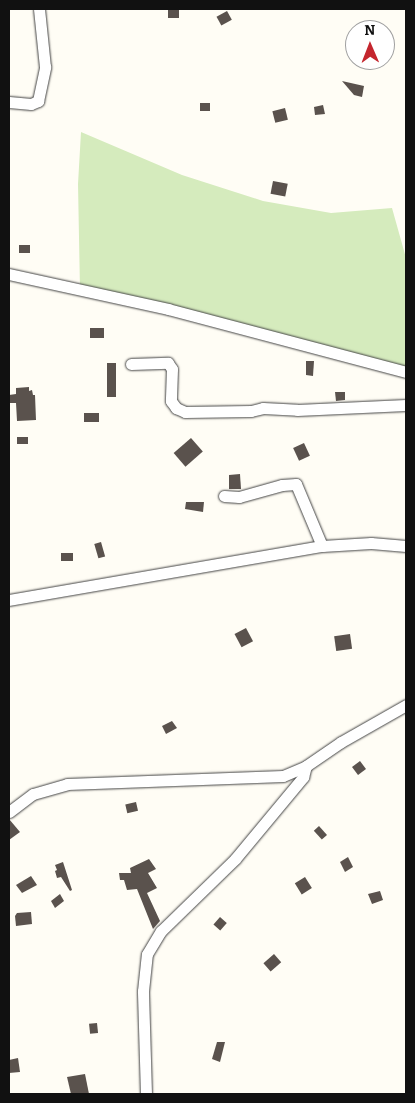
<!DOCTYPE html>
<html>
<head>
<meta charset="utf-8">
<style>
  body { margin:0 }
  #map { position:relative; width:415px; height:1103px; overflow:hidden; background:#fffdf5; font-family:Bitter,serif }
  div>[style] { position:absolute }
  .green>* { inset:0; background:#d5ebbd }
  .building>* { inset:0; background:#5a524d; transform-origin:0 0 }
  .roads { filter:drop-shadow(0 0 1px #444) drop-shadow(0 0 1px #444) }
  .minor>* { height:11px; margin:-5.5px; padding:0 5.5px; transform-origin:5.5px; border-radius:5.5px; background:#fff }
  span { translate:-50% -50%; white-space:nowrap; text-align:center; line-height:1.15; -webkit-text-stroke:5px #fff; paint-order:stroke }
  .frame { position:absolute; inset:0; border:10px solid #111; pointer-events:none }
  .north { position:absolute; left:345px; top:20px; width:50px; height:50px; box-sizing:border-box; background:#fff; border:1px solid #a0a0a0; border-radius:50%; rotate:359deg; font-size:14px; font-weight:700; line-height:20px; text-align:center; color:#111 }
  .north::after { content:''; display:block; margin:auto; width:18px; height:22px; background:#c4262e; clip-path:polygon(50% 0,100% 100%,50% 72%,0 100%) }
</style>
</head>
<body>
<div id="map">
  <div class="green">
    <div style="clip-path:polygon(81px 132px,182px 175px,263px 201px,331px 213px,392px 208px,406px 258px,406px 368px,80px 290px,78px 184px)"></div>
  </div>
  <div class="building">
    <div style="left:168px;top:9px;width:11px;height:9px"></div>
    <div style="left:227px;top:11px;width:10px;height:12px;rotate:61deg"></div>
    <div style="clip-path:polygon(342px 81px,364px 86px,362px 97px,354px 95px)"></div>
    <div style="left:200px;top:103px;width:10px;height:8px"></div>
    <div style="clip-path:polygon(323px 105px,325px 114px,315px 115px,314px 107px)"></div>
    <div style="left:285px;top:108px;width:12px;height:13px;rotate:76deg"></div>
    <div style="left:273px;top:181px;width:15px;height:13px;rotate:11deg"></div>
    <div style="left:19px;top:245px;width:11px;height:8px"></div>
    <div style="left:90px;top:328px;width:14px;height:10px"></div>
    <div style="clip-path:polygon(306px 361px,314px 361px,313px 376px,306px 375px)"></div>
    <div style="left:107px;top:363px;width:9px;height:34px"></div>
    <div style="clip-path:polygon(29px 387px,29px 391px,32px 390px,33px 395px,35px 395px,36px 420px,17px 421px,16px 403px,9px 403px,9px 395px,16px 394px,16px 388px)"></div>
    <div style="clip-path:polygon(335px 392px,345px 392px,345px 400px,336px 401px)"></div>
    <div style="left:84px;top:413px;width:15px;height:9px"></div>
    <div style="left:17px;top:437px;width:11px;height:7px"></div>
    <div style="left:191px;top:438px;width:18px;height:23px;rotate:49deg"></div>
    <div style="left:304px;top:443px;width:14px;height:12px;rotate:65deg"></div>
    <div style="clip-path:polygon(240px 474px,241px 489px,229px 489px,229px 475px)"></div>
    <div style="clip-path:polygon(186px 502px,204px 502px,203px 512px,185px 509px)"></div>
    <div style="left:101px;top:542px;width:15px;height:7px;rotate:74deg"></div>
    <div style="left:61px;top:553px;width:12px;height:8px"></div>
    <div style="left:246px;top:628px;width:15px;height:13px;rotate:62deg"></div>
    <div style="left:350px;top:634px;width:15px;height:16px;rotate:82deg"></div>
    <div style="clip-path:polygon(172px 721px,177px 728px,166px 734px,162px 726px)"></div>
    <div style="left:360px;top:761px;width:10px;height:10px;rotate:53deg"></div>
    <div style="left:136px;top:802px;width:9px;height:11px;rotate:77deg"></div>
    <div style="clip-path:polygon(9px 819px,20px 832px,9px 840px)"></div>
    <div style="left:319px;top:826px;width:12px;height:7px;rotate:48deg"></div>
    <div style="clip-path:polygon(348px 857px,353px 867px,345px 872px,340px 862px)"></div>
    <div style="clip-path:polygon(149px 859px,156px 869px,148px 873px,157px 888px,147px 893px,160px 921px,153px 929px,137px 889px,127px 890px,124px 880px,120px 880px,119px 873px,131px 873px,130px 868px)"></div>
    <div style="clip-path:polygon(63px 862px,72px 890px,70px 891px,61px 877px,57px 878px,55px 871px,57px 870px,55px 865px)"></div>
    <div style="clip-path:polygon(31px 876px,37px 885px,22px 893px,16px 885px)"></div>
    <div style="left:305px;top:877px;width:13px;height:12px;rotate:58deg"></div>
    <div style="clip-path:polygon(380px 891px,383px 900px,372px 904px,368px 894px)"></div>
    <div style="clip-path:polygon(60px 894px,64px 901px,55px 908px,51px 901px)"></div>
    <div style="clip-path:polygon(31px 912px,32px 924px,16px 926px,15px 916px,17px 913px)"></div>
    <div style="left:220px;top:917px;width:9px;height:10px;rotate:41deg"></div>
    <div style="left:274px;top:954px;width:11px;height:14px;rotate:49deg"></div>
    <div style="left:97px;top:1023px;width:10px;height:8px;rotate:84deg"></div>
    <div style="clip-path:polygon(217px 1042px,225px 1042px,220px 1062px,212px 1059px)"></div>
    <div style="clip-path:polygon(18px 1058px,20px 1072px,9px 1073px,9px 1060px)"></div>
    <div style="clip-path:polygon(85px 1074px,89px 1094px,71px 1094px,67px 1077px)"></div>
  </div>
  <div class="roads">
    <div class="minor">
      <div style="left:9px;top:102px;width:22px;rotate:5deg"></div>
      <div style="left:31px;top:104px;width:8px;rotate:-23deg"></div>
      <div style="left:38px;top:101px;width:35px;rotate:-78deg"></div>
      <div style="left:45px;top:67px;width:58px;rotate:-95.9deg"></div>
      <div style="left:9px;top:274px;width:163px;rotate:12.4deg"></div>
      <div style="left:168px;top:309px;width:246px;rotate:14.8deg"></div>
      <div style="left:131px;top:364px;width:37px;rotate:-2deg"></div>
      <div style="left:168px;top:363px;width:7px;rotate:56deg"></div>
      <div style="left:172px;top:369px;width:32px;rotate:92deg"></div>
      <div style="left:171px;top:401px;width:9px;rotate:54deg"></div>
      <div style="left:176px;top:408px;width:10px;rotate:24deg"></div>
      <div style="left:185px;top:412px;width:66px;rotate:-0.9deg"></div>
      <div style="left:251px;top:411px;width:12px;rotate:-14deg"></div>
      <div style="left:263px;top:408px;width:34px;rotate:3deg"></div>
      <div style="left:297px;top:410px;width:109px;rotate:-2.6deg"></div>
      <div style="left:224px;top:496px;width:15px;rotate:4deg"></div>
      <div style="left:239px;top:497px;width:45px;rotate:-15.6deg"></div>
      <div style="left:282px;top:485px;width:14px;rotate:-4deg"></div>
      <div style="left:296px;top:484px;width:67px;rotate:67.2deg"></div>
      <div style="left:322px;top:546px;width:49px;rotate:-3.5deg"></div>
      <div style="left:371px;top:543px;width:35px;rotate:5deg"></div>
      <div style="left:9px;top:600px;width:318px;rotate:-9.8deg"></div>
      <div style="left:9px;top:812px;width:30px;rotate:-37deg"></div>
      <div style="left:33px;top:794px;width:35px;rotate:-16deg"></div>
      <div style="left:67px;top:784px;width:216px;rotate:-2.1deg"></div>
      <div style="left:283px;top:776px;width:25px;rotate:-23deg"></div>
      <div style="left:306px;top:766px;width:42px;rotate:-34.4deg"></div>
      <div style="left:341px;top:742px;width:75px;rotate:-29.6deg"></div>
      <div style="left:146px;top:1094px;width:103px;rotate:-91.7deg"></div>
      <div style="left:143px;top:991px;width:37px;rotate:-84deg"></div>
      <div style="left:147px;top:954px;width:27px;rotate:-59deg"></div>
      <div style="left:161px;top:931px;width:103px;rotate:-44.2deg"></div>
      <div style="left:235px;top:859px;width:107px;rotate:-50.3deg"></div>
      <div style="left:303px;top:777px;width:11px;rotate:-75deg"></div>
    </div>
  </div>
  <div class="frame"></div>
  <div class="north">N</div>
</div>
</body>
</html>
